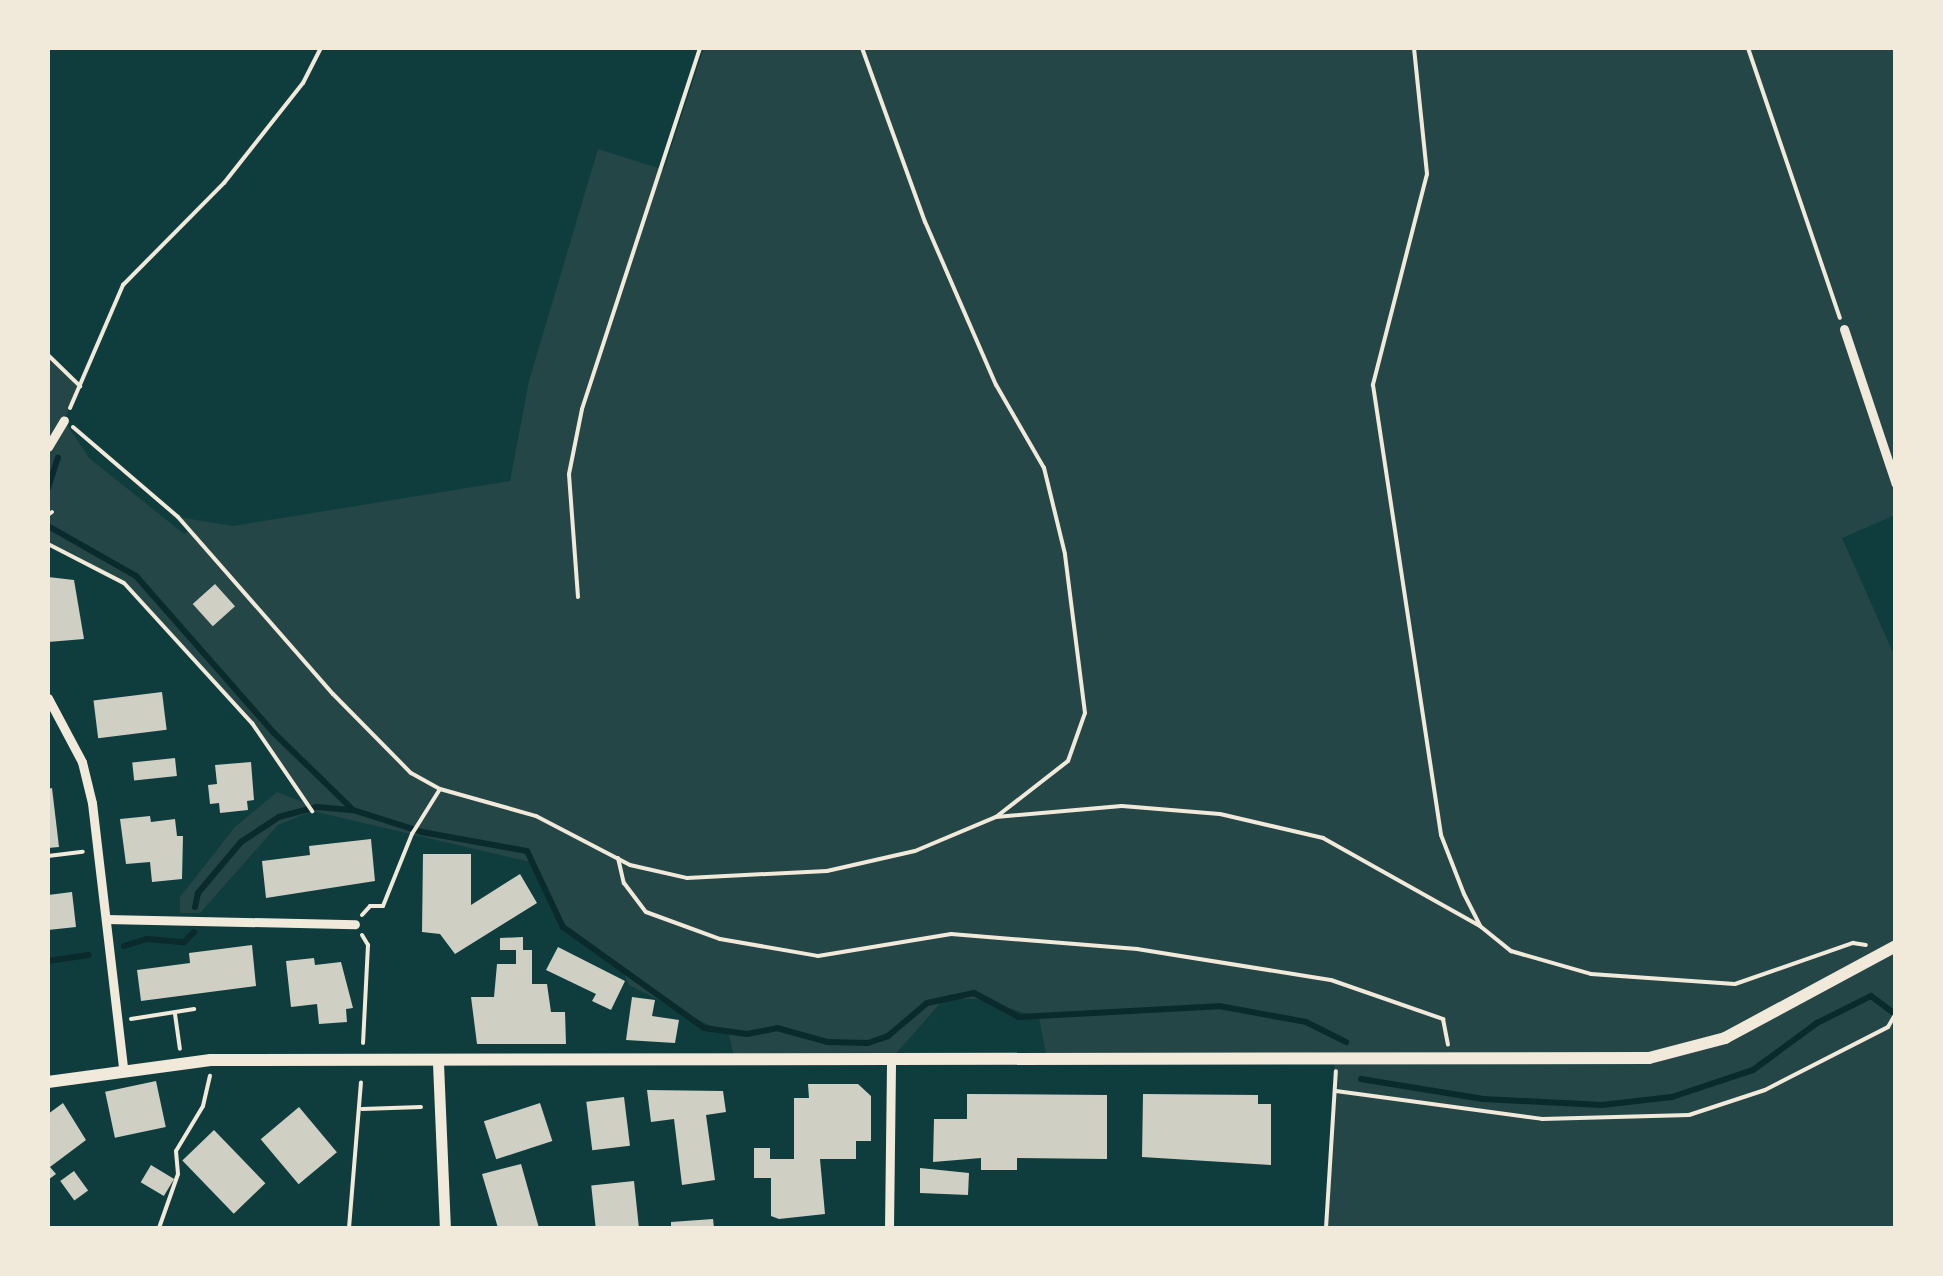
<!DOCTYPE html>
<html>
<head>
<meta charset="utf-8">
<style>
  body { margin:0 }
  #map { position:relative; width:1943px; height:1276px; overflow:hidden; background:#0f3d3e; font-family:"Work Sans",sans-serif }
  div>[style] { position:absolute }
  .green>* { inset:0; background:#244646 }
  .stream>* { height:6px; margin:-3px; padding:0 3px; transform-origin:3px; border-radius:3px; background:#0a2a2b }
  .building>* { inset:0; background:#cfcfc3; transform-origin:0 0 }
  .path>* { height:4px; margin:-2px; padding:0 2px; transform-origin:2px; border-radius:2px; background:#f1e9da }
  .minor>* { height:9px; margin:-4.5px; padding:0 4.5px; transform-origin:4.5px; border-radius:4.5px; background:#f1e9da }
  .tertiary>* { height:11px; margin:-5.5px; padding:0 5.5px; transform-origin:5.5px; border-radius:5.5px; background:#f1e9da }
  .secondary>* { height:12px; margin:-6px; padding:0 6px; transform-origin:6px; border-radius:6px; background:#f1e9da }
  span { translate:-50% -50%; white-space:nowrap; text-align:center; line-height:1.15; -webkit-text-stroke:10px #f1e9da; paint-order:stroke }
  .frame { position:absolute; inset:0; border:50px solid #f1e9da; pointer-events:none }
</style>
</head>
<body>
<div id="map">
  <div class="green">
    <div style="clip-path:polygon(704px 48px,1895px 48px,1895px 515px,1842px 538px,1895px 657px,1895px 1228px,1326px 1228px,1335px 1056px,1047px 1059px,1039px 1018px,982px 999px,944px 999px,891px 1059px,735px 1060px,729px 1035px,629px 985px,621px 968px,563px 927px,535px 863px,312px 811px,278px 825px,200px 913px,180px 913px,180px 897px,235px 827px,277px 792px,308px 804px,252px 723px,124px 583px,48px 544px,48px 354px,80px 386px,64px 420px,89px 458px,184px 534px,190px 530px,178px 517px,233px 526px,510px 481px,529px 381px,598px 149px,664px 170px)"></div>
  </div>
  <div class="stream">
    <div style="left:48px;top:488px;width:32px;rotate:-72deg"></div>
    <div style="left:48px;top:526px;width:101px;rotate:29.6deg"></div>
    <div style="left:136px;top:576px;width:209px;rotate:48.7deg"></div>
    <div style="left:274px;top:733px;width:107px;rotate:44.2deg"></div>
    <div style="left:195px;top:907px;width:14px;rotate:-78deg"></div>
    <div style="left:198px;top:893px;width:67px;rotate:-49.9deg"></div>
    <div style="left:241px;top:842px;width:45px;rotate:-33.3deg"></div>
    <div style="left:279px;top:817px;width:39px;rotate:-15deg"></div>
    <div style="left:317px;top:807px;width:36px;rotate:5deg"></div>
    <div style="left:353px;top:810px;width:72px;rotate:17.7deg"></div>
    <div style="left:422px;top:832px;width:107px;rotate:10.3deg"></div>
    <div style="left:527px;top:851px;width:84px;rotate:64.7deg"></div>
    <div style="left:563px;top:927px;width:173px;rotate:35.6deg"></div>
    <div style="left:704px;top:1028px;width:43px;rotate:7.9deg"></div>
    <div style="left:747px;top:1034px;width:31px;rotate:-11deg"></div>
    <div style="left:777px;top:1028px;width:52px;rotate:15.6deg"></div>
    <div style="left:827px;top:1042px;width:41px;rotate:1.4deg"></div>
    <div style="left:868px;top:1043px;width:21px;rotate:-19deg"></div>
    <div style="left:888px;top:1036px;width:51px;rotate:-40.2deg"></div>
    <div style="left:927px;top:1003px;width:48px;rotate:-12deg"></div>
    <div style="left:974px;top:993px;width:51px;rotate:28.1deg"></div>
    <div style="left:1019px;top:1017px;width:200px;rotate:-3.1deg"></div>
    <div style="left:1219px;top:1006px;width:88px;rotate:10.4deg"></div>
    <div style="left:1306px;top:1022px;width:45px;rotate:26.6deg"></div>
    <div style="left:124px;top:946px;width:24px;rotate:-17deg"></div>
    <div style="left:147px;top:939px;width:37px;rotate:5deg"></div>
    <div style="left:184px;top:942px;width:14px;rotate:-45deg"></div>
    <div style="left:48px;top:961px;width:41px;rotate:-8.3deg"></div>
    <div style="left:1361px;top:1079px;width:124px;rotate:9.3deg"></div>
    <div style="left:1483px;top:1099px;width:119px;rotate:2.9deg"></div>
    <div style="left:1602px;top:1105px;width:70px;rotate:-6.5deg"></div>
    <div style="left:1672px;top:1097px;width:85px;rotate:-18.4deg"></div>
    <div style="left:1753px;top:1070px;width:79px;rotate:-36.3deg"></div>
    <div style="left:1817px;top:1023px;width:60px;rotate:-26.6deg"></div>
    <div style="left:1871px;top:996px;width:31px;rotate:37deg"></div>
  </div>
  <div class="building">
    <div style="clip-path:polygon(48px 577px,74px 580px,84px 639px,48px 642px)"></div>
    <div style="left:215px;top:584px;width:30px;height:30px;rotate:48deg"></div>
    <div style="left:162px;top:692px;width:38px;height:69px;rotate:83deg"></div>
    <div style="left:175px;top:758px;width:18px;height:43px;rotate:84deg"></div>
    <div style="clip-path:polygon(251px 762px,254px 800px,247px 801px,248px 810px,220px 813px,219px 803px,210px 804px,208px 785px,217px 784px,215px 765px)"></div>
    <div style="clip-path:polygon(52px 788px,59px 847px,48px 848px,48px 789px)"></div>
    <div style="clip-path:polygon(150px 816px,151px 822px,175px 819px,177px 836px,183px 836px,182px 879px,152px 882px,150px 862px,126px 864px,120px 819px)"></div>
    <div style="clip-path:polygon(371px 839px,375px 881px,266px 898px,262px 861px,310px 855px,309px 846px)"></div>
    <div style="clip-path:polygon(423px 854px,471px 854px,471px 905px,520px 874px,537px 903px,455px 954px,440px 934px,422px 932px)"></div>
    <div style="clip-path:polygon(72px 892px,76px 927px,48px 930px,48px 895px)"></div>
    <div style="clip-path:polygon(523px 937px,523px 950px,532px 950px,532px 984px,547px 984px,551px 1012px,565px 1012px,566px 1044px,477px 1044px,471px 997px,494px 997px,497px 964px,516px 964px,516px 950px,500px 950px,500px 938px)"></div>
    <div style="clip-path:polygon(252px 945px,256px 986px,141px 1001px,137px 970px,190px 963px,189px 953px)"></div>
    <div style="clip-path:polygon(558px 947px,625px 981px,611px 1010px,592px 1001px,596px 994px,546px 970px)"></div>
    <div style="clip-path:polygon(314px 958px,315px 965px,341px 962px,353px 1008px,346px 1009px,347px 1022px,319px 1024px,317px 1004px,291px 1007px,286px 961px)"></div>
    <div style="clip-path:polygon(632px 997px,655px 1000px,652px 1016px,679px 1020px,675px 1043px,626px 1040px)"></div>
    <div style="left:156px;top:1081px;width:47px;height:52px;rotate:78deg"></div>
    <div style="clip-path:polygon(808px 1084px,858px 1084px,871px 1096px,871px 1141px,856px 1141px,856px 1159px,820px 1159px,825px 1214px,779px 1219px,771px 1216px,771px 1178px,754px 1178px,754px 1148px,770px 1148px,770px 1159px,794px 1159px,794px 1098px,809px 1098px)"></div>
    <div style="clip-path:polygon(647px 1090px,723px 1091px,726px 1112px,706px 1115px,715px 1180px,682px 1185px,674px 1119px,651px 1122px)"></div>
    <div style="clip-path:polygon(967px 1094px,1107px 1095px,1107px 1159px,1017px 1158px,1017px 1170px,981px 1170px,981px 1158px,933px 1162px,934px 1119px,967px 1119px)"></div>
    <div style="clip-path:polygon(1143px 1094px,1258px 1095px,1258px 1104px,1271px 1104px,1271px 1165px,1142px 1157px)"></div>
    <div style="left:624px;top:1097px;width:49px;height:38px;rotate:83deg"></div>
    <div style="clip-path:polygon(63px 1103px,86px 1140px,50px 1167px,56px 1174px,48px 1180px,48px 1114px)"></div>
    <div style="left:540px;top:1103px;width:40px;height:59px;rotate:72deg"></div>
    <div style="left:299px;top:1107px;width:59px;height:50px;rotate:50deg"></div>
    <div style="left:214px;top:1130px;width:74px;height:44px;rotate:46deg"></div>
    <div style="clip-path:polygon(521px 1164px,539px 1228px,498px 1228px,482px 1174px)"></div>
    <div style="left:151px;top:1165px;width:27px;height:20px;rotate:31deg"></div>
    <div style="clip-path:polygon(920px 1168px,969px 1173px,968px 1195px,920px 1193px)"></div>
    <div style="left:74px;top:1171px;width:24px;height:17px;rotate:54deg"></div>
    <div style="left:634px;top:1181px;width:47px;height:43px;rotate:84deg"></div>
    <div style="clip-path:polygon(713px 1219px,714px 1228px,671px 1228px,671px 1222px)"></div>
  </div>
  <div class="path">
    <div style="left:1414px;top:48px;width:127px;rotate:84.1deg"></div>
    <div style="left:1427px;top:174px;width:218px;rotate:104.4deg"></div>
    <div style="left:1373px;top:385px;width:455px;rotate:81.4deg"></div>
    <div style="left:1441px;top:835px;width:63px;rotate:68.7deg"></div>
    <div style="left:1464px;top:894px;width:36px;rotate:63deg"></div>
    <div style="left:1480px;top:926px;width:40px;rotate:39deg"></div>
    <div style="left:1511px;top:951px;width:83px;rotate:16deg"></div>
    <div style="left:1591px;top:974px;width:144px;rotate:4deg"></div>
    <div style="left:1735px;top:984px;width:125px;rotate:-19.2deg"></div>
    <div style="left:1853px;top:943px;width:13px;rotate:9deg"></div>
    <div style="left:1748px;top:48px;width:285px;rotate:71.2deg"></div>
    <div style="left:48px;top:355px;width:45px;rotate:44.1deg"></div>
    <div style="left:70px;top:408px;width:134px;rotate:-66.7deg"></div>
    <div style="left:123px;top:285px;width:144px;rotate:-45.3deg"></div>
    <div style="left:224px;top:183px;width:127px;rotate:-51.7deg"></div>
    <div style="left:303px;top:83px;width:39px;rotate:-63deg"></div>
    <div style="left:73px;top:427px;width:138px;rotate:40.6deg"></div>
    <div style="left:178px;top:517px;width:235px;rotate:48.8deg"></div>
    <div style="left:333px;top:694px;width:111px;rotate:45.4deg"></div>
    <div style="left:411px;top:773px;width:33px;rotate:29deg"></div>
    <div style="left:440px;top:789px;width:100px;rotate:15.7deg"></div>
    <div style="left:536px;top:816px;width:106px;rotate:27.5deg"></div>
    <div style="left:630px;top:865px;width:58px;rotate:12.8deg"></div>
    <div style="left:687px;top:878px;width:140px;rotate:-2.9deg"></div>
    <div style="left:827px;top:871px;width:90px;rotate:-12.8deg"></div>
    <div style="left:915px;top:851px;width:88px;rotate:-22.8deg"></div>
    <div style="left:996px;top:817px;width:91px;rotate:-37.9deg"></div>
    <div style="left:1068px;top:761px;width:51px;rotate:-70.5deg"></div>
    <div style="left:1085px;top:713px;width:160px;rotate:-97.2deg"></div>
    <div style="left:1065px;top:554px;width:89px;rotate:-103.7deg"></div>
    <div style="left:1044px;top:468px;width:96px;rotate:-120deg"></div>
    <div style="left:996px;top:385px;width:178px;rotate:-113.5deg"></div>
    <div style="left:925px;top:222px;width:185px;rotate:-109.9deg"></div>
    <div style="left:48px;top:515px;width:5px;rotate:-37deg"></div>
    <div style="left:48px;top:544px;width:85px;rotate:27.2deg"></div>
    <div style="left:124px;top:583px;width:190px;rotate:47.6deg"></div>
    <div style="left:252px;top:723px;width:107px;rotate:55.7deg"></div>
    <div style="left:578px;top:597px;width:123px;rotate:-94.2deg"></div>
    <div style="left:569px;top:474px;width:66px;rotate:-78.7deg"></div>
    <div style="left:582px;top:409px;width:380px;rotate:-71.9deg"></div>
    <div style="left:996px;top:817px;width:126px;rotate:-5deg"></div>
    <div style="left:1122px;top:806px;width:98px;rotate:4.7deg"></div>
    <div style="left:1220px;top:814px;width:106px;rotate:13.1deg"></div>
    <div style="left:1323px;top:838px;width:180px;rotate:29.3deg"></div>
    <div style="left:48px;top:856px;width:35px;rotate:-7deg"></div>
    <div style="left:618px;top:858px;width:26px;rotate:77deg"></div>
    <div style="left:624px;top:883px;width:36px;rotate:53deg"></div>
    <div style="left:646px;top:912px;width:79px;rotate:20deg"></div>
    <div style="left:720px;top:939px;width:99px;rotate:9.8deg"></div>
    <div style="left:818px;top:956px;width:135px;rotate:-9.4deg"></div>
    <div style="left:951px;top:934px;width:187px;rotate:4.6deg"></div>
    <div style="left:1137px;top:949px;width:196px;rotate:9.1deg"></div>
    <div style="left:1331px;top:980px;width:119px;rotate:19.2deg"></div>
    <div style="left:1443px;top:1019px;width:26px;rotate:79deg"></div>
    <div style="left:362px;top:915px;width:12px;rotate:-48deg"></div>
    <div style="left:370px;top:906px;width:13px"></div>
    <div style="left:383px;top:906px;width:78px;rotate:-68.1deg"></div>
    <div style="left:412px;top:834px;width:53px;rotate:-58.1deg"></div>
    <div style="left:362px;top:935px;width:12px;rotate:59deg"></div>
    <div style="left:368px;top:945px;width:98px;rotate:92.9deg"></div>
    <div style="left:175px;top:1014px;width:35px;rotate:82deg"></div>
    <div style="left:131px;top:1019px;width:64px;rotate:-9deg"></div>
    <div style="left:1336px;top:1091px;width:208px;rotate:7.7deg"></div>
    <div style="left:1542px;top:1119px;width:147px;rotate:-1.6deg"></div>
    <div style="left:1689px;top:1115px;width:80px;rotate:-18.2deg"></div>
    <div style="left:1765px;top:1090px;width:138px;rotate:-27.1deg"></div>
    <div style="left:1888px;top:1027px;width:16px;rotate:-60deg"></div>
    <div style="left:362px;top:1109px;width:59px;rotate:-1.9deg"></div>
    <div style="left:159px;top:1228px;width:57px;rotate:-70.6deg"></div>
    <div style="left:178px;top:1174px;width:23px;rotate:-95deg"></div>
    <div style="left:176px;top:1151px;width:52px;rotate:-59deg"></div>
    <div style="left:203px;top:1106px;width:31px;rotate:-77deg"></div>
    <div style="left:349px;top:1228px;width:146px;rotate:-85.3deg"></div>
    <div style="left:1326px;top:1228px;width:157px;rotate:-86.4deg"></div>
  </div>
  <div class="minor">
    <div style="left:1844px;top:329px;width:163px;rotate:71.5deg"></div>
    <div style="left:48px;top:447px;width:31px;rotate:-59deg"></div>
    <div style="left:48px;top:698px;width:72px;rotate:62deg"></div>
    <div style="left:82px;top:762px;width:42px;rotate:76.3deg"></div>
    <div style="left:92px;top:803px;width:267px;rotate:83.3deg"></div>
    <div style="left:106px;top:919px;width:249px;rotate:1.2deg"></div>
    <div style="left:889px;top:1228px;width:169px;rotate:-89.3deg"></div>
  </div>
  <div class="tertiary">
    <div style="left:438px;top:1063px;width:165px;rotate:87.6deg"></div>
  </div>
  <div class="secondary">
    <div style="left:48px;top:1082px;width:164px;rotate:-7.7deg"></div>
    <div style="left:211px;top:1060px;width:1438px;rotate:-0.08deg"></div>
    <div style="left:1649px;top:1058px;width:79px;rotate:-14.7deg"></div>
    <div style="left:1725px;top:1038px;width:194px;rotate:-28.3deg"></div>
  </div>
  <div class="frame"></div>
</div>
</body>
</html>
